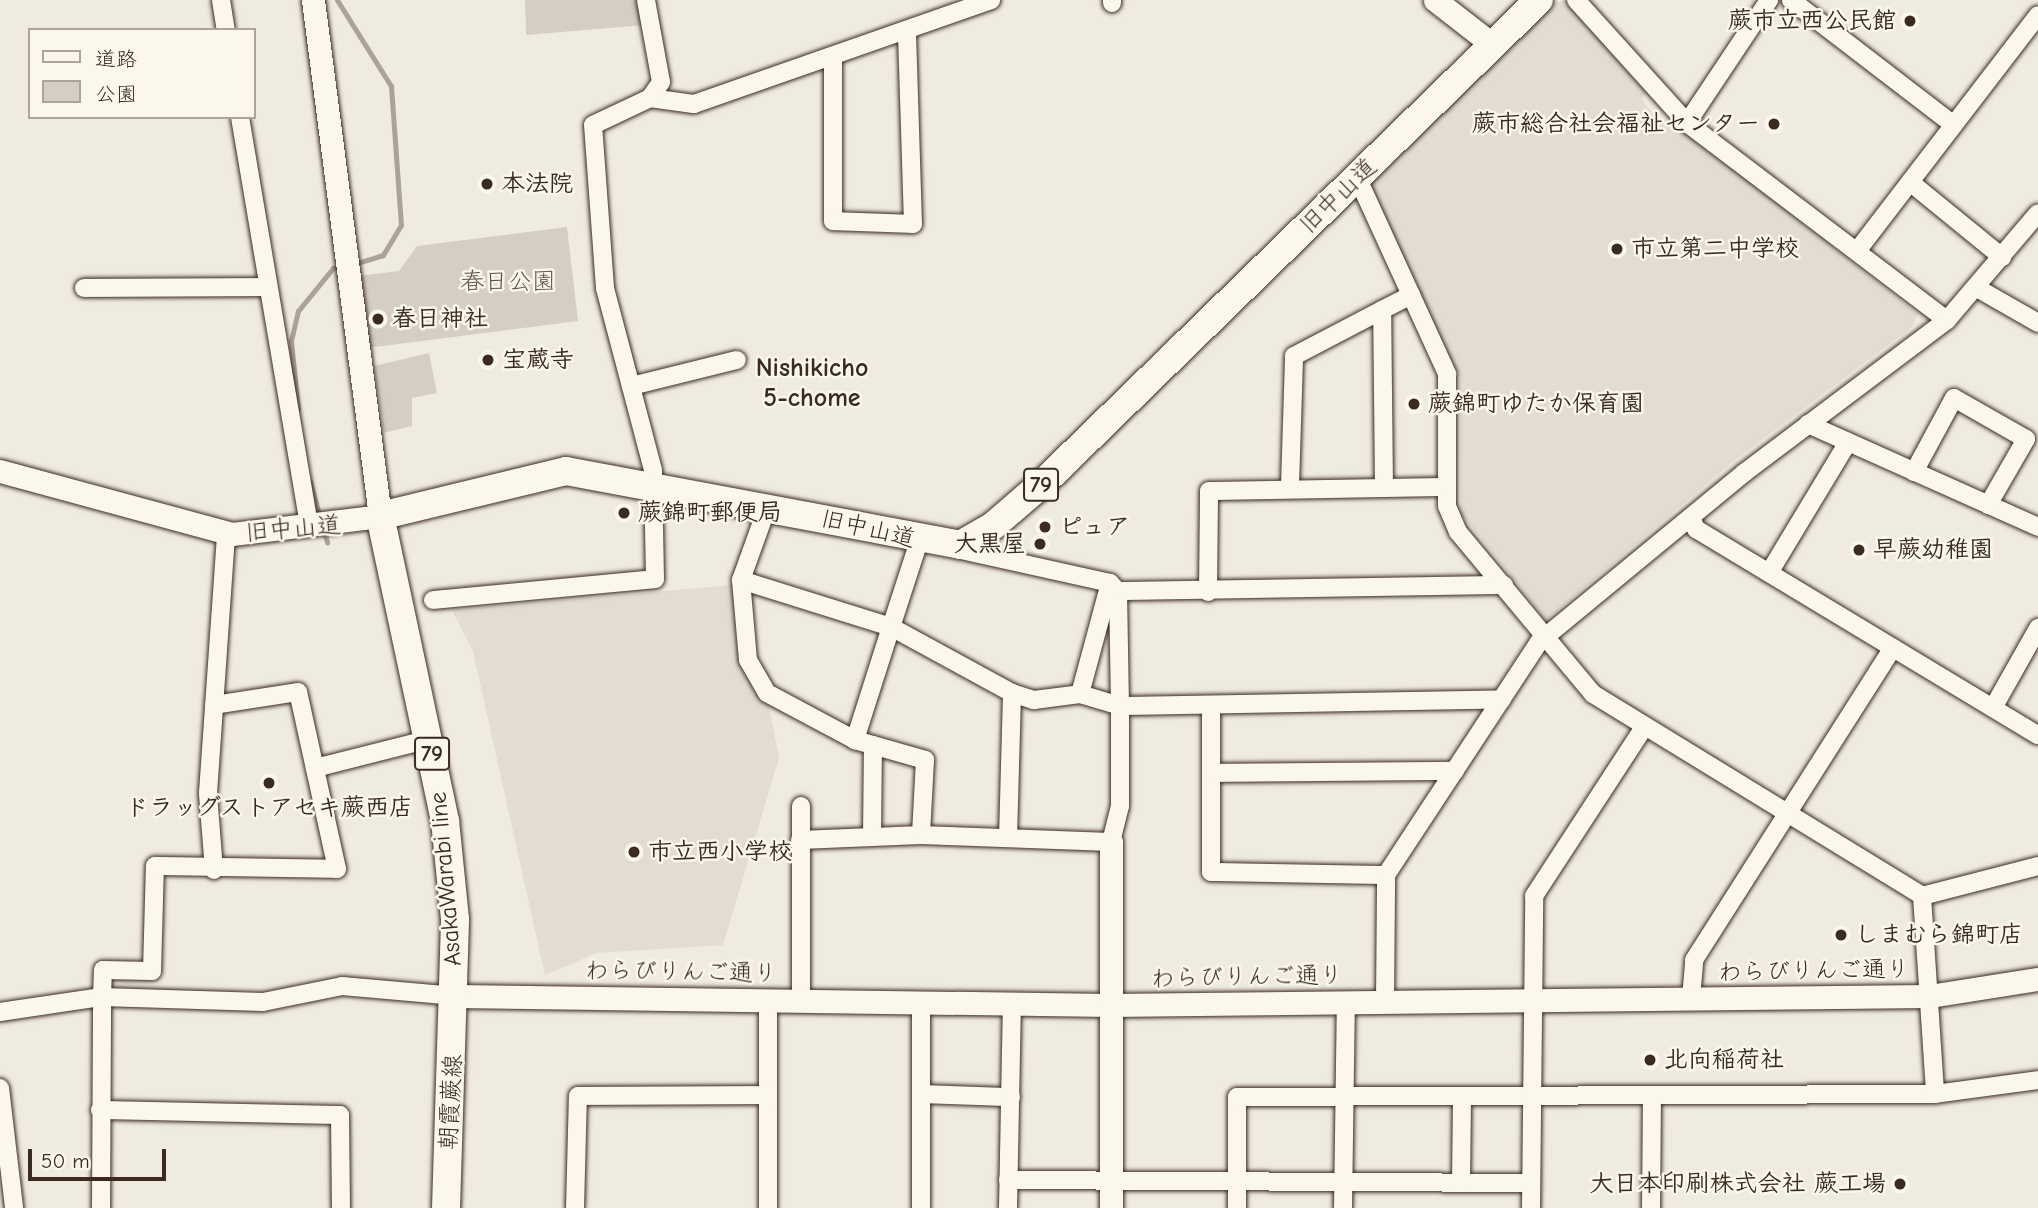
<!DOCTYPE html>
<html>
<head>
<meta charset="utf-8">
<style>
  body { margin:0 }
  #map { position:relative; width:2038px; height:1208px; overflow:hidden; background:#f0ebe0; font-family:"Comic Neue","Klee One",sans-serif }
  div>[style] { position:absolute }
  .built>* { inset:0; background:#e2dcd1 }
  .green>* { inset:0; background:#d5cec3 }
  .stream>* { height:5px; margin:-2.5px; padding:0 2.5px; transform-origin:2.5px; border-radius:2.5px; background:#aca397 }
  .roads { filter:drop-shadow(0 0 2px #3b2a1e) drop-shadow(0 0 2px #3b2a1e) }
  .minor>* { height:18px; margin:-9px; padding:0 9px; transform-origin:9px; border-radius:9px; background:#fbf7ec }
  .tertiary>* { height:23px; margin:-11.5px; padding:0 11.5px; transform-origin:11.5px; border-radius:11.5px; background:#fbf7ec }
  .primary>* { height:28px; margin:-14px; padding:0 14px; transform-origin:14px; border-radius:14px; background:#fbf7ec }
  .dots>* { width:19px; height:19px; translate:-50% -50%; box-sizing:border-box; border:4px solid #fbf7ec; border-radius:50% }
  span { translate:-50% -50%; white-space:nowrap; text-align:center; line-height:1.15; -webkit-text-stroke:5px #fbf7ec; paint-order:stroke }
  .shield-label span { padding:2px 5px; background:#fbf7ec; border:2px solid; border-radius:5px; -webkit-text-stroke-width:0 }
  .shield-label { font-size:23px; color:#3b2a1e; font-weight:700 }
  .poi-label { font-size:24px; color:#3b2a1e; font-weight:700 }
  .right { translate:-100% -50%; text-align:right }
  .left { translate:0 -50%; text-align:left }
  .street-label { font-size:24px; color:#3b2a1e }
  .park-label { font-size:24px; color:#625347 }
  .neighbourhood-label { font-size:26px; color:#3b2a1e; font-weight:700 }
  .legend { position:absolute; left:28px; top:28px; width:228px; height:91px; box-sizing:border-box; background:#fbf7ec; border:2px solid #aea59a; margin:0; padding:9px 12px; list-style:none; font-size:21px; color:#3b2a1e }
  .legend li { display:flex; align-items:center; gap:14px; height:35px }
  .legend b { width:35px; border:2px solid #aea59a }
  .scale { position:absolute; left:28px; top:1149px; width:138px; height:32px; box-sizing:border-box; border:4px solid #3b2a1e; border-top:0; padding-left:9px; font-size:21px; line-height:24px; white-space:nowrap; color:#3b2a1e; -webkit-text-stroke:5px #fbf7ec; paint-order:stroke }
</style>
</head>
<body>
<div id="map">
  <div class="built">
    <div style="clip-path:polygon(1565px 1px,1647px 91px,1642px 100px,1658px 120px,1674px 122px,1918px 314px,1912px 327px,1735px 460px,1546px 620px,1461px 513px,1460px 378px,1369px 184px,1552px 3px)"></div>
    <div style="clip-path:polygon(733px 585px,735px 632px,754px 689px,768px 702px,779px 758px,723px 945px,597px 953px,545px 975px,473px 651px,452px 610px)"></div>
  </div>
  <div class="green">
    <div style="clip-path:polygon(525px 0,639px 0,645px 25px,526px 35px)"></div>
    <div style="clip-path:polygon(567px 227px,578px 321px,367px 348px,358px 276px,399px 271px,417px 246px)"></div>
    <div style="clip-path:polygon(429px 353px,437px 393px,412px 398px,412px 426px,384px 433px,374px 366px)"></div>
  </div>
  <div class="stream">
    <div style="left:337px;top:0;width:102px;rotate:57.9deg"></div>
    <div style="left:391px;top:86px;width:139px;rotate:85.9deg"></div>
    <div style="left:401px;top:225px;width:35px;rotate:121deg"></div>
    <div style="left:383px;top:255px;width:31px;rotate:163deg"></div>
    <div style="left:298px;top:409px;width:68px;rotate:-95.9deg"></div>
    <div style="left:291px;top:341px;width:31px;rotate:-77deg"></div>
    <div style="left:298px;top:311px;width:55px;rotate:-50.9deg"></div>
    <div style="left:333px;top:268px;width:10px;rotate:-11deg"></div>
    <div style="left:310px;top:481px;width:39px;rotate:75deg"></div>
    <div style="left:323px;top:528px;width:15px;rotate:74deg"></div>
  </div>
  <div class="roads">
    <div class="minor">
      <div style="left:221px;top:0;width:30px;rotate:81deg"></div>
      <div style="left:1112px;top:0;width:3px;rotate:90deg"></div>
      <div style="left:1576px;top:0;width:166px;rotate:47.9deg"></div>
      <div style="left:1687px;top:123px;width:326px;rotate:37.2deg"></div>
      <div style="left:1791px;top:0;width:205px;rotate:37.5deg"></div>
      <div style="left:833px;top:56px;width:165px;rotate:90deg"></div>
      <div style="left:833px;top:221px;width:80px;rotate:2.1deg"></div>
      <div style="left:913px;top:224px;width:194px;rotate:-91.8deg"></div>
      <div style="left:650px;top:98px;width:44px;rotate:7.8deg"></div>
      <div style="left:694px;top:104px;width:315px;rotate:-19.3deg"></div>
      <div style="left:240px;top:117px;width:416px;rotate:80.4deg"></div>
      <div style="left:1687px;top:123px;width:148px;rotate:-56.3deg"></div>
      <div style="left:1357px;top:177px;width:217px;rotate:65.4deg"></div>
      <div style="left:1447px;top:374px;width:132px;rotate:90deg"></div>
      <div style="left:1447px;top:506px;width:28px;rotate:67deg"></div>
      <div style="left:1458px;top:532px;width:211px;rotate:50.2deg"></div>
      <div style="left:1593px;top:694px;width:386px;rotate:31.5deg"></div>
      <div style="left:1922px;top:896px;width:198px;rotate:86.2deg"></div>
      <div style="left:1910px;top:182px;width:119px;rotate:39.2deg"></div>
      <div style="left:1857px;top:251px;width:297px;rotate:-52.5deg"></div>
      <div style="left:84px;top:288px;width:183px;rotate:-0.3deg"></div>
      <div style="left:1977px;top:288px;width:70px;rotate:29.8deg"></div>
      <div style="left:631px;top:386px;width:109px;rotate:-13.8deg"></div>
      <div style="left:1808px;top:424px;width:252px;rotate:24.1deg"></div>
      <div style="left:1914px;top:472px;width:84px;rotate:-61.6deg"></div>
      <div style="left:1954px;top:398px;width:83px;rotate:29.7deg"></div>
      <div style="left:2026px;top:439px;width:76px;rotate:119.9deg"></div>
      <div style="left:1290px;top:486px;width:130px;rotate:-88.2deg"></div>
      <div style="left:1294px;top:356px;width:99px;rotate:-27.6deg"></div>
      <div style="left:1384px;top:487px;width:177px;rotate:-90.6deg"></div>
      <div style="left:1382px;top:310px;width:33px;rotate:-27deg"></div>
      <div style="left:768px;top:505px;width:80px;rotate:109.8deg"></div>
      <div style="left:741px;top:580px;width:80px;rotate:85deg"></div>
      <div style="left:748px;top:660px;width:38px;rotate:60deg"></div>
      <div style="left:767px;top:693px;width:100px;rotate:28.1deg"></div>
      <div style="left:855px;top:740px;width:73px;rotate:15.9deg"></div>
      <div style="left:925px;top:760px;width:75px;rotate:93.1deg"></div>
      <div style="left:1692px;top:520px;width:10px;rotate:66deg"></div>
      <div style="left:1696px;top:529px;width:399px;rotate:31.1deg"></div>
      <div style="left:919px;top:541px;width:90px;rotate:108deg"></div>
      <div style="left:891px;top:627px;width:138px;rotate:28.6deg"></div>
      <div style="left:952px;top:548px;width:162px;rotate:12.5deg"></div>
      <div style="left:1110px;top:583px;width:11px;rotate:45deg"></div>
      <div style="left:1118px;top:591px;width:115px;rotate:89deg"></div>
      <div style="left:1120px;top:706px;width:42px;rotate:-163.3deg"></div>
      <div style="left:1769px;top:573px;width:153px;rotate:-58.9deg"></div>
      <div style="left:741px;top:580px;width:157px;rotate:17.4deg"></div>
      <div style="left:891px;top:627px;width:119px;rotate:107.7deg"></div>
      <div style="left:1118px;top:591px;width:386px;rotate:-0.9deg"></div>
      <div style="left:1208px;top:592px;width:101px;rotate:-89.4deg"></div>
      <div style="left:1209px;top:491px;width:238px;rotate:-1deg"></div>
      <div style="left:433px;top:600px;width:223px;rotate:-5.4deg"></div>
      <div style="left:655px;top:579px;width:109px;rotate:-91.1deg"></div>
      <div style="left:653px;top:470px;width:188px;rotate:-104.8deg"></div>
      <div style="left:605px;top:288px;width:163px;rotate:-94.2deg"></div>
      <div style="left:593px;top:125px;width:63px;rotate:-25.3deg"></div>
      <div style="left:650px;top:98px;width:19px;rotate:-55deg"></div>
      <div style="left:661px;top:82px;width:83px;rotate:-100.4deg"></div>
      <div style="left:1211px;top:705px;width:167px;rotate:90deg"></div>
      <div style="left:1211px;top:872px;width:175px;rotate:1deg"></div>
      <div style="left:1993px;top:708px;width:92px;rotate:-60.6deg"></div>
      <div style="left:315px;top:768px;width:119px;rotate:-14.2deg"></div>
      <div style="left:1211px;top:773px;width:244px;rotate:-0.5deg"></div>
      <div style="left:872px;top:837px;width:92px;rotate:-89.4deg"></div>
      <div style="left:1008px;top:838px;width:145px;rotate:-88.4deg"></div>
      <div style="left:1012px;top:693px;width:23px;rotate:18deg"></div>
      <div style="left:1034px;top:700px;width:46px;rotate:-7.4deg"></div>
      <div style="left:1080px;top:694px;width:115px;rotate:-74.9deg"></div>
      <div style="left:800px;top:840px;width:121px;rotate:-2.4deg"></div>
      <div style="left:921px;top:835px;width:190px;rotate:2.1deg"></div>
      <div style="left:1111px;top:842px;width:37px;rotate:-76deg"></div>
      <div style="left:1120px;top:806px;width:100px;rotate:-90deg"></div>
      <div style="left:1120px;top:706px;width:382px;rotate:-1deg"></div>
      <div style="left:214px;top:870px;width:77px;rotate:-94.5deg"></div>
      <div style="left:208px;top:793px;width:261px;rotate:-86deg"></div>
      <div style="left:1922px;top:896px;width:120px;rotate:-14.5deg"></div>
      <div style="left:1691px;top:998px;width:38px;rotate:-85deg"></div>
      <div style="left:1694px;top:960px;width:370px;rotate:-57.5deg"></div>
      <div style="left:768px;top:1000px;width:208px;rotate:90deg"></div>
      <div style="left:801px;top:1000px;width:194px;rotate:-90deg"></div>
      <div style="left:1385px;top:1002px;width:127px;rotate:-89.5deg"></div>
      <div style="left:1386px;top:875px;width:279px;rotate:-56.7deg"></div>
      <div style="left:1539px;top:642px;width:266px;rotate:-39.5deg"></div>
      <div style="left:1744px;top:473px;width:254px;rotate:-37deg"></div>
      <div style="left:1947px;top:320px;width:140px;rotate:-49.6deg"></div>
      <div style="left:0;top:1012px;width:103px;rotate:-8.4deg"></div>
      <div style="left:102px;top:997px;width:27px;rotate:-88deg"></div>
      <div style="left:103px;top:970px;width:49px;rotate:1.2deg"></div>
      <div style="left:152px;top:971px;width:105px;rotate:-88.4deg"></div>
      <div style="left:155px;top:866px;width:182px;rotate:0.9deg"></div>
      <div style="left:337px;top:869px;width:181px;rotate:-102.4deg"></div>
      <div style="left:298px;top:692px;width:85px;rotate:171.2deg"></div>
      <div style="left:0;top:1088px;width:121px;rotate:83.3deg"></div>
      <div style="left:923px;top:1094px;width:88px;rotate:2deg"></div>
      <div style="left:100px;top:1110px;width:240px;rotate:1.2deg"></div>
      <div style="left:340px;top:1115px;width:93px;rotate:89.4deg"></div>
      <div style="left:1008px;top:1180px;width:522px;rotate:0.33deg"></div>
      <div style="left:1461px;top:1183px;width:86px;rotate:-89.3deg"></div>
      <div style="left:101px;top:1208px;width:211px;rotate:-89.7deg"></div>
      <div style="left:102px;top:997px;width:161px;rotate:1.8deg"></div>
      <div style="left:263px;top:1002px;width:81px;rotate:-11.4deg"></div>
      <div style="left:342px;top:986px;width:114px;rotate:5deg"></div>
      <div style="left:575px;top:1208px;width:112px;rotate:-88.5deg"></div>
      <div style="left:578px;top:1096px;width:190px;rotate:-0.3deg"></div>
      <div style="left:921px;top:1208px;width:206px;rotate:-90deg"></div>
      <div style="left:1008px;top:1208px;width:205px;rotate:-88.9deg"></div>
      <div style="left:1237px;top:1208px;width:111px;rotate:-90deg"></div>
      <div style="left:1237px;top:1097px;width:698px;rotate:-0.25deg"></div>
      <div style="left:1935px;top:1094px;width:104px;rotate:-7.7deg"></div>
      <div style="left:1343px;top:1208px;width:206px;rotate:-89.2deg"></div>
      <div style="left:1531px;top:1208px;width:312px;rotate:-89.4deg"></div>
      <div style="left:1534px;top:896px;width:202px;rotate:-56.9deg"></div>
      <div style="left:1651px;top:1208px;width:109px;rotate:-89.5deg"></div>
    </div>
    <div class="tertiary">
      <div style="left:1435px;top:0;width:73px;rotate:37.8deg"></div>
      <div style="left:0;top:471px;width:240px;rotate:15.2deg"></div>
      <div style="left:232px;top:534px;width:149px;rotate:-6.9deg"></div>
      <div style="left:380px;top:516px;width:520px;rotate:-97.4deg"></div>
      <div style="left:456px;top:996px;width:654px;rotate:0.79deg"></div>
      <div style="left:1110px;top:1005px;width:819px;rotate:-0.63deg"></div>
      <div style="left:1929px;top:996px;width:110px;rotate:-8.9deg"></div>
      <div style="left:1111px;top:1208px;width:366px;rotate:-90deg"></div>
    </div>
    <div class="primary">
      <div style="left:446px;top:1208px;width:289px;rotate:-88.2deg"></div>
      <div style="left:455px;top:919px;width:99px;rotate:-95.8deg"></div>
      <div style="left:445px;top:821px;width:312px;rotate:-102deg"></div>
      <div style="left:380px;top:516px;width:191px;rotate:-13.6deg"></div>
      <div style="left:566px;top:471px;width:401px;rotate:10.6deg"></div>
      <div style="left:960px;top:545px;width:38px;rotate:-30deg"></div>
      <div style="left:993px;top:526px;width:66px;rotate:-40.7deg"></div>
      <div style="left:1043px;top:483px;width:692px;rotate:-44.24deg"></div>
    </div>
  </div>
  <div class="dots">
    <div style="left:1910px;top:21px;background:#3b2a1e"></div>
    <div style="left:1774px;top:124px;background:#3b2a1e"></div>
    <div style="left:487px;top:184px;background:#3b2a1e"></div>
    <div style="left:1617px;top:249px;background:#3b2a1e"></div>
    <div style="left:378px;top:319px;background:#3b2a1e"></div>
    <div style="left:488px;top:360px;background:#3b2a1e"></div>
    <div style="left:1414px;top:404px;background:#3b2a1e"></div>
    <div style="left:624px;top:513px;background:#3b2a1e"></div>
    <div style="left:1045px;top:527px;background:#3b2a1e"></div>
    <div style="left:1040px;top:544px;background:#3b2a1e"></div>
    <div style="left:1859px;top:550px;background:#3b2a1e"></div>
    <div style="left:269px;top:783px;background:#3b2a1e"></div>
    <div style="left:634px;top:852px;background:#3b2a1e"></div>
    <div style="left:1841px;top:935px;background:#3b2a1e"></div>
    <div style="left:1650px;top:1060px;background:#3b2a1e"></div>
    <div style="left:1900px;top:1184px;background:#3b2a1e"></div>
  </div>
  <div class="shield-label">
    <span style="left:1041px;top:485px">79</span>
    <span style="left:432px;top:754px">79</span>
  </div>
  <div class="poi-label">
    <span class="right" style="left:1896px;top:21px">蕨市立西公民館</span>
    <span class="right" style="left:1760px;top:124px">蕨市総合社会福祉センター</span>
    <span class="left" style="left:501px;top:184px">本法院</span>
    <span class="left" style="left:1631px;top:249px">市立第二中学校</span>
    <span class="left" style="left:392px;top:319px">春日神社</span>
    <span class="left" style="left:502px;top:360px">宝蔵寺</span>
    <span class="left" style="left:1428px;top:404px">蕨錦町ゆたか保育園</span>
    <span class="left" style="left:638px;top:513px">蕨錦町郵便局</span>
    <span class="left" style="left:1059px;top:527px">ピュア</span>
    <span class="right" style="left:1026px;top:544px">大黒屋</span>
    <span class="left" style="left:1873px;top:550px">早蕨幼稚園</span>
    <span style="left:269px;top:808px">ドラッグストアセキ蕨西店</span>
    <span class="left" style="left:648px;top:852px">市立西小学校</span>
    <span class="left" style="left:1855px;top:935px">しまむら錦町店</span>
    <span class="left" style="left:1664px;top:1060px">北向稲荷社</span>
    <span class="right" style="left:1886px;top:1184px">大日本印刷株式会社 蕨工場</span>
  </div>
  <div class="street-label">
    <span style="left:1338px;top:196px;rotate:-44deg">旧中山道</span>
    <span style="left:293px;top:529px;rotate:-5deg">旧中山道</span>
    <span style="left:868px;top:529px;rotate:13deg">旧中山道</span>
    <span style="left:446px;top:879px;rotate:-95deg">AsakaWarabi line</span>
    <span style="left:1814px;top:971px;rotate:-1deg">わらびりんご通り</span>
    <span style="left:681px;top:972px;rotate:1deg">わらびりんご通り</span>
    <span style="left:1247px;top:977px;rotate:-1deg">わらびりんご通り</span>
    <span style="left:451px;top:1102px;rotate:-87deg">朝霞蕨線</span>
  </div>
  <div class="park-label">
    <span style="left:508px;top:282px">春日公園</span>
  </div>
  <div class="neighbourhood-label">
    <span style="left:812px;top:384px">Nishikicho<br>5-chome</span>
  </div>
  <ul class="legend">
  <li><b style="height:9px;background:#fbf7ec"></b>道路</li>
  <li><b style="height:19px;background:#d5cec3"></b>公園</li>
  </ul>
  <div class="scale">50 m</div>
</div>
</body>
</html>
